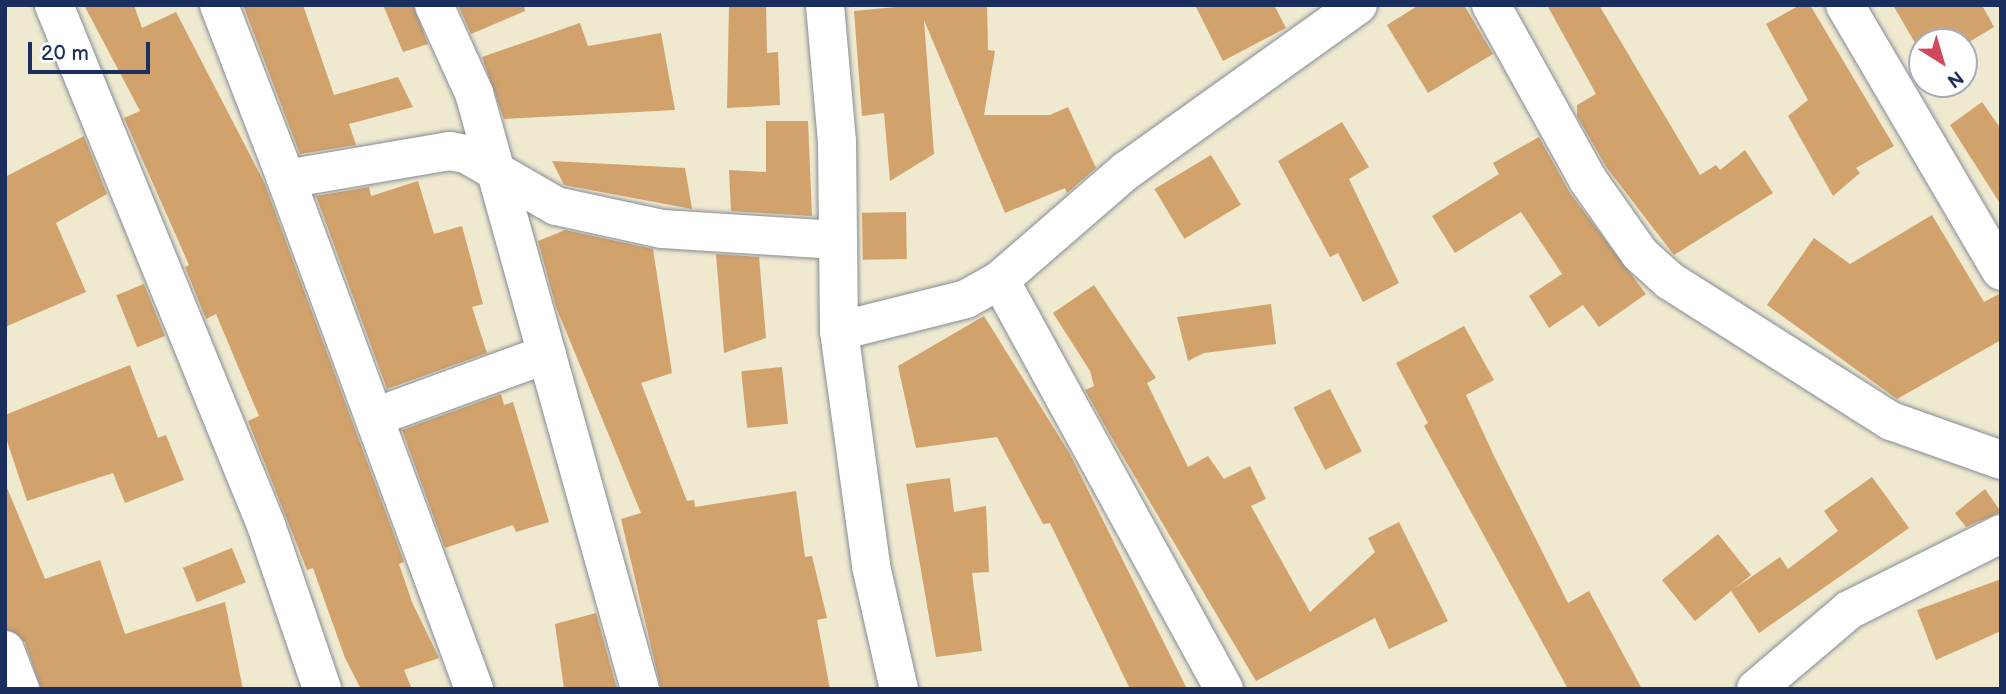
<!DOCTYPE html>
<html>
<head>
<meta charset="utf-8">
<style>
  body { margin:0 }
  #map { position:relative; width:2006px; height:694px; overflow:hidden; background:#efe9cf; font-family:"Balsamiq Sans",sans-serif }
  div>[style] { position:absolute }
  .building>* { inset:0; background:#d2a26c; transform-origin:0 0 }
  .roads { filter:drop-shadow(0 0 2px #858c96) drop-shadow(0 0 2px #858c96) }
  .minor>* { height:38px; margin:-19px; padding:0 19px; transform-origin:19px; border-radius:19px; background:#fff }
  span { translate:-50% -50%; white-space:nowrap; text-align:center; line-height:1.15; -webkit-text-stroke:6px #fff; paint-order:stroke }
  .frame { position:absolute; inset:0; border:7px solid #1b2f5e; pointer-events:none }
  .north { position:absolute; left:1908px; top:28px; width:70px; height:70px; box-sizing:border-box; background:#fff; border:2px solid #a4acbf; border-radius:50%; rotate:143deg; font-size:19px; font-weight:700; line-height:28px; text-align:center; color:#1b2f5e }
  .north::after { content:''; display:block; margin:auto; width:24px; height:32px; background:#d1495b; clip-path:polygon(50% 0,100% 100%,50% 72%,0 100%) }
  .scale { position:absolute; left:28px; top:42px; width:122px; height:32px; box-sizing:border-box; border:4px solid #1b2f5e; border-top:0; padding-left:9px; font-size:21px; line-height:24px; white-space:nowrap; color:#1b2f5e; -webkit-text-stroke:5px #fff; paint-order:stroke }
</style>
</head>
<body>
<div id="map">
  <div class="building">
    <div style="clip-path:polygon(84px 5px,134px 5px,142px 28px,176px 12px,264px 182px,404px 562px,399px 564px,412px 602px,439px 658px,404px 670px,412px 689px,361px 689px,345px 658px,313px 568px,307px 570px,248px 421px,259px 416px,216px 314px,206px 319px,185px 267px,189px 265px,124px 118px,140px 111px)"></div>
    <div style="clip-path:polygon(243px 5px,303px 5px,334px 95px,398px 77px,413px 107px,349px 124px,356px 145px,300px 154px)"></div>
    <div style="clip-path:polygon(383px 5px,413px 5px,428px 44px,403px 52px)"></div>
    <div style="clip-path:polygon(458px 5px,524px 5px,525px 11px,471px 34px)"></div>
    <div style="clip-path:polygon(729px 5px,766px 5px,767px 53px,778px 52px,780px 105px,727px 108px)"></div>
    <div style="clip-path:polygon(916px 5px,987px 5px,988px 50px,995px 51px,984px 115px,1050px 115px,1068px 107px,1096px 168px,1067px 193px,1065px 188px,1005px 213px,924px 20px,934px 154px,890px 181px,884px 113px,862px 116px,854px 11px)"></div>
    <div style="clip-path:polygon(1195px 5px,1274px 5px,1286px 28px,1223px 61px)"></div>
    <div style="clip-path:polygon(1419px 5px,1464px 5px,1493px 54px,1428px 93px,1387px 25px)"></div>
    <div style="clip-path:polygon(1547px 5px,1599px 5px,1700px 175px,1716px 165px,1720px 170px,1745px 150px,1773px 193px,1674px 255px,1607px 168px,1577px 116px,1577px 105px,1596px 94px)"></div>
    <div style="clip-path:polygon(1800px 5px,1810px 5px,1894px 146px,1856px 168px,1860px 173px,1833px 196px,1788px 116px,1808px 100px,1766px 24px)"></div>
    <div style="clip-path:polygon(1893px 5px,1982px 5px,1994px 27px,1964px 45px,1922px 42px,1922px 55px)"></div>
    <div style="clip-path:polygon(580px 23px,588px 46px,661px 33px,675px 110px,504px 119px,482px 57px)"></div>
    <div style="clip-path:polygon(1982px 102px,2001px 129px,2001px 205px,1950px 125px)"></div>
    <div style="clip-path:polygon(766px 121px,808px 121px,812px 216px,731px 211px,729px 170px,766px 172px)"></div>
    <div style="clip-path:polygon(1342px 122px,1369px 167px,1349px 179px,1399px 283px,1363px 302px,1338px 253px,1330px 257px,1278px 161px)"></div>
    <div style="clip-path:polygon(84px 136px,107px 194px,56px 223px,86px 292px,5px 327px,5px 177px)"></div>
    <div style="clip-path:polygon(1539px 137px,1570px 193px,1646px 294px,1599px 327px,1583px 305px,1549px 328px,1529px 296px,1562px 274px,1521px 212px,1455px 253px,1432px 216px,1499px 174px,1493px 163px)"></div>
    <div style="left:1211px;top:155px;width:58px;height:66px;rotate:59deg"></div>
    <div style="clip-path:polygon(552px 161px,685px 168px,692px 209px,564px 185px)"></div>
    <div style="clip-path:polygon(418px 181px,434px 234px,462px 226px,483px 304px,472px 307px,487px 353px,387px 389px,316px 196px,369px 187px,371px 196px)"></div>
    <div style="left:906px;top:212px;width:47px;height:44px;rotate:89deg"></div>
    <div style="clip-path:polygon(1932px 215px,1984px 302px,2001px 293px,2001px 340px,1897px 399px,1767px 305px,1814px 238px,1850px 264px)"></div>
    <div style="clip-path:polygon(565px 230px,653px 249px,672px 373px,641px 383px,687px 501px,694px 500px,695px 507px,796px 491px,805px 557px,812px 556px,827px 618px,817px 620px,830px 689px,661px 689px,621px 519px,641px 513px,556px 307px,538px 241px)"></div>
    <div style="clip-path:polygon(716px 254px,759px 257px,766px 338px,724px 353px)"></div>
    <div style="left:144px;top:284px;width:56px;height:30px;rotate:68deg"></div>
    <div style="clip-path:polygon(1094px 285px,1156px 378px,1147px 383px,1188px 467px,1208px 456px,1224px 479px,1250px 466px,1266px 499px,1251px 506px,1310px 612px,1375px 552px,1368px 538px,1399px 522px,1448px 621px,1389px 649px,1375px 618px,1256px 681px,1109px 433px,1085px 390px,1094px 386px,1090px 371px,1053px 313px)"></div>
    <div style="clip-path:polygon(1271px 304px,1276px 344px,1204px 353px,1188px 361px,1177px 317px)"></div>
    <div style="clip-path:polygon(984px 316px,1070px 454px,1187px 689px,1130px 689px,1050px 523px,1043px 524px,997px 437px,916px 448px,898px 366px)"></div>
    <div style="clip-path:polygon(1464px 326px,1494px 380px,1466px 395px,1494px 456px,1568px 603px,1589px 591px,1642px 689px,1568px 689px,1424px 426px,1428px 423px,1396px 363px)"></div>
    <div style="clip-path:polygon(130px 365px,158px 438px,166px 435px,184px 480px,125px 503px,113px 473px,27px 501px,5px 435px,5px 415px)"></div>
    <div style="left:782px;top:367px;width:57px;height:41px;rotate:84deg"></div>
    <div style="left:1330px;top:389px;width:70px;height:41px;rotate:63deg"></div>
    <div style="clip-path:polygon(501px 394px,504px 405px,513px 402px,549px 522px,516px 532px,513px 525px,445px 548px,402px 430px)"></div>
    <div style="clip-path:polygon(1872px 477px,1909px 528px,1759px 633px,1731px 591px,1695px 621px,1662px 580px,1718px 534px,1751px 575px,1734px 589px,1780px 557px,1788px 569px,1838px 531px,1824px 511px)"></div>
    <div style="clip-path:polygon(950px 478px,954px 512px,986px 506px,989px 572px,972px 573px,982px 651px,936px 657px,906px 484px)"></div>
    <div style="clip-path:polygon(5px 483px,45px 579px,100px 560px,125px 634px,225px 602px,243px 689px,41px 689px,25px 642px,5px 629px)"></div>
    <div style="clip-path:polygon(1985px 489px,2001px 512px,1966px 527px,1955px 513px)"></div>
    <div style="left:232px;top:548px;width:37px;height:53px;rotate:68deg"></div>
    <div style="clip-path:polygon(2001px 579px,2001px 631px,1936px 660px,1917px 610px)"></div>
    <div style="clip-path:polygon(596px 613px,617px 689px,564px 689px,555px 624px)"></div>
  </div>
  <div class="roads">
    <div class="minor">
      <div style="left:54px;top:5px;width:562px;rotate:67.82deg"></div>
      <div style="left:266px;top:525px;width:173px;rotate:71.1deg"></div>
      <div style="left:219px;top:5px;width:186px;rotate:68.9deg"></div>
      <div style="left:286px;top:179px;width:166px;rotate:-9.7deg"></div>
      <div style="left:450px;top:151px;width:16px;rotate:11deg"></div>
      <div style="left:466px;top:154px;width:104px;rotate:30deg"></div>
      <div style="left:556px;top:206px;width:108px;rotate:12.2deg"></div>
      <div style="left:662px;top:229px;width:176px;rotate:3.6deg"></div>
      <div style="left:434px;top:5px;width:97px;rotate:65.6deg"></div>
      <div style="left:474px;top:93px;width:619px;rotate:74.44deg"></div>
      <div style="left:825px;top:5px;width:137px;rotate:85deg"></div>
      <div style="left:837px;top:141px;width:190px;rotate:89.4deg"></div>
      <div style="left:839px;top:331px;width:237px;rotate:82.2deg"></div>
      <div style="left:871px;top:566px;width:126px;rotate:77.2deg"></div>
      <div style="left:1491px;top:5px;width:200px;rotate:61deg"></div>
      <div style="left:1588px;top:180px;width:90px;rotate:54.9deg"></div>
      <div style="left:1640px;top:254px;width:40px;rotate:42deg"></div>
      <div style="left:1670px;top:281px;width:262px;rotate:32.4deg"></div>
      <div style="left:1891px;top:421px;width:117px;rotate:19.5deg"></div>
      <div style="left:1845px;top:5px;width:308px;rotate:59.6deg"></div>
      <div style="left:286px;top:179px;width:544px;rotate:69.76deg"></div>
      <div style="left:1000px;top:280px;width:466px;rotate:61.3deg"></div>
      <div style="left:839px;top:331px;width:131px;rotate:-14.1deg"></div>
      <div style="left:966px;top:299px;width:39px;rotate:-29deg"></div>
      <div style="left:1000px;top:280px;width:167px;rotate:-40.9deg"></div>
      <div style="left:1126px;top:171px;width:285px;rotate:-35.6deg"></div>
      <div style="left:375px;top:417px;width:183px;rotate:-20.1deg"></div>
      <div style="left:5px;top:650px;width:42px;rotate:69deg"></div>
      <div style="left:1756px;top:689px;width:122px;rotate:-40.3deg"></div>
      <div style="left:1849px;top:610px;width:170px;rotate:-26.6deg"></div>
    </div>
  </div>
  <div class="frame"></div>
  <div class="north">N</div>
  <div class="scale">20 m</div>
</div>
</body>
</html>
